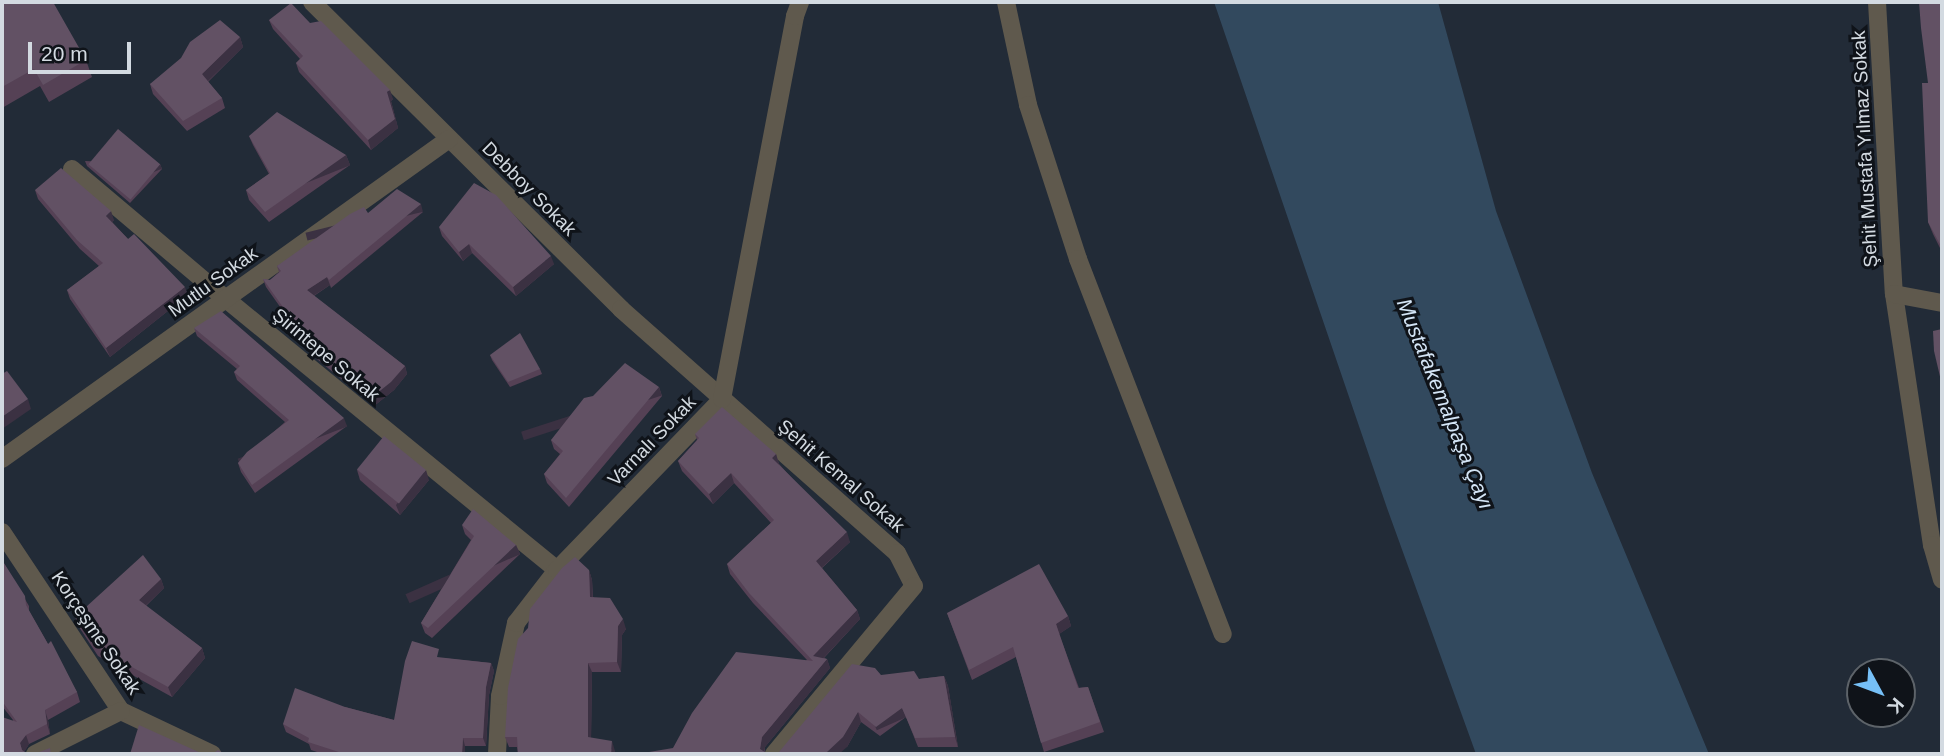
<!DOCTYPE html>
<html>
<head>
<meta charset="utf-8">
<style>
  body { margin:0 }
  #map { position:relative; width:1944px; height:756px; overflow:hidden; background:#222b37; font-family:Helvetica,sans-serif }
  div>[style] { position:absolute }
  .water>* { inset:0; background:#32495e }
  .street>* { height:18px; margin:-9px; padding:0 9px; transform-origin:9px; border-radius:9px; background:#5f594d }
  .wall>* { inset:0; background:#554155 }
  .shaded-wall>* { inset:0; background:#3b3142; transform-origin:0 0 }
  .building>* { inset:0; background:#625164; transform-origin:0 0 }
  span { translate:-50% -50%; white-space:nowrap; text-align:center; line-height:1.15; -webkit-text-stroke:6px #0f1319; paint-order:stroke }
  .street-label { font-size:19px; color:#d3dae1 }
  .water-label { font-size:21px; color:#d4e5f6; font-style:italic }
  .frame { position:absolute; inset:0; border:4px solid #d3dae1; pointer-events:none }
  .north { position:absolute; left:1846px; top:658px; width:70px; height:70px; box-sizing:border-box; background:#0f1319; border:2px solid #5d6369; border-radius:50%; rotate:131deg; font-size:19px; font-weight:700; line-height:28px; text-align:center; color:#d3dae1 }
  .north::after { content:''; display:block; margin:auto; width:24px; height:32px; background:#76c0f7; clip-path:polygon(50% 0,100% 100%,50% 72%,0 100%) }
  .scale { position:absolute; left:28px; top:42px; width:103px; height:32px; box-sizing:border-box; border:4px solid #d3dae1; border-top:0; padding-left:9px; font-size:21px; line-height:24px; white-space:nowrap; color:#d3dae1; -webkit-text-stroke:5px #0f1319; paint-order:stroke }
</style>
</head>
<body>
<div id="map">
  <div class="water">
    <div style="clip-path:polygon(1214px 2px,1438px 2px,1496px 211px,1592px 473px,1709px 754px,1476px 754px,1387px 508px)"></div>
  </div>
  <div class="street">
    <div style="left:312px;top:2px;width:436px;rotate:44.8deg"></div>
    <div style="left:621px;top:309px;width:368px;rotate:41.5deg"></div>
    <div style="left:897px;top:553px;width:37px;rotate:63deg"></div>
    <div style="left:914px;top:586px;width:219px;rotate:129.8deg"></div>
    <div style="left:1006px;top:2px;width:105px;rotate:77.9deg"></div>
    <div style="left:1028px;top:105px;width:162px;rotate:72deg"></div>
    <div style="left:1078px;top:259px;width:402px;rotate:68.9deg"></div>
    <div style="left:1877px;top:2px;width:292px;rotate:86.7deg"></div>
    <div style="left:1894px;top:294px;width:254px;rotate:81.4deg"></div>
    <div style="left:1932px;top:545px;width:36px;rotate:74deg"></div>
    <div style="left:72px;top:169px;width:202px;rotate:40.2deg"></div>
    <div style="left:226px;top:299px;width:428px;rotate:39.3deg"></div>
    <div style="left:1894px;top:294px;width:49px;rotate:10.6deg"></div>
    <div style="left:2px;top:459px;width:550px;rotate:-35.6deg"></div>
    <div style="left:2px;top:532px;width:215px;rotate:56.4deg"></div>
    <div style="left:121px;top:711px;width:101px;rotate:25.3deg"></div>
    <div style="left:35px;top:754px;width:96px;rotate:-26.6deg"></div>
    <div style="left:497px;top:754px;width:58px;rotate:-87deg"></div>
    <div style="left:500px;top:696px;width:75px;rotate:-77.6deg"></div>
    <div style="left:516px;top:623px;width:67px;rotate:-52.3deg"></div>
    <div style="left:557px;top:570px;width:238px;rotate:-46deg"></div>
    <div style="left:722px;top:399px;width:390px;rotate:-79.2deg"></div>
    <div style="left:795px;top:16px;width:15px;rotate:-70deg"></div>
  </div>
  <div class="wall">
    <div style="clip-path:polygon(2px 2px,86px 60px,92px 77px,49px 102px,40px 86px,2px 108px)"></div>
    <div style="clip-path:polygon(1942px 2px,1942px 252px,1933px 234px,1928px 222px,1928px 83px)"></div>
    <div style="clip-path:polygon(269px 20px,310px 23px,393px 99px,391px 101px,398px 128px,371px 150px,299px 72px,296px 63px,300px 59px,273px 29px)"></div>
    <div style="clip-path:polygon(240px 37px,243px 47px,208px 82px,222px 98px,225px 108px,187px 131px,153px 94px,150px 84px)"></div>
    <div style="clip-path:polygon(249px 136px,346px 155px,350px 165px,269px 222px,249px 200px,246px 190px,269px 174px,253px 145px)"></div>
    <div style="clip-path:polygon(85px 161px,160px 164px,162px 169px,130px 203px,87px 166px)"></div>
    <div style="clip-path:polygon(35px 190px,114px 220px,112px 222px,128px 239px,188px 295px,110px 357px,70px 299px,67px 290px,99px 266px,80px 249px,38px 199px)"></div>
    <div style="clip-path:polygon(423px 212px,331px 288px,330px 285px,314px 296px,405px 366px,407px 374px,394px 390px,374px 406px,317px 359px,266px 287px,263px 279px,270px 280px,279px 272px,277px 266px,368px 213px)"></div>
    <div style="clip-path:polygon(439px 227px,554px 264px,516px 296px,472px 253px,463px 261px,442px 236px)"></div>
    <div style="clip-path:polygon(194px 328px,347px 426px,255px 493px,241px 472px,238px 463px,285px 422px,237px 380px,234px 372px,237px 369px,197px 336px)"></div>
    <div style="clip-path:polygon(490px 355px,540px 369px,542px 374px,510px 387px,492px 360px)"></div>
    <div style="clip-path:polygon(659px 387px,662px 396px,569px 507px,547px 483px,544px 474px,560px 454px,554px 449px,551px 440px)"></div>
    <div style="clip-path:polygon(695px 434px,776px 454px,779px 464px,850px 542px,822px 568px,857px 610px,860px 619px,824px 658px,827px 659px,830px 668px,765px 747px,765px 752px,673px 748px,807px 660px,753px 603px,730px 574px,727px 564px,771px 523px,734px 483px,713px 504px,682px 471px,678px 461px,697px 440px)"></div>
    <div style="clip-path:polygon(357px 470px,429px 480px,400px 515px,360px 480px)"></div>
    <div style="clip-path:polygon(462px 525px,516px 545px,520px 554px,432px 638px,425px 633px,421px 623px,471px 540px,465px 534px)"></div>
    <div style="clip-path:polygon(2px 560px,29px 606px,29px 611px,48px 644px,77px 692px,80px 702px,48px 720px,50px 734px,29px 744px,24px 752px,2px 754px,13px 720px,2px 706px)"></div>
    <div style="clip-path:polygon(589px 570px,592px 580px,593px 597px,626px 629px,622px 635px,621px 672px,592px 672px,591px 738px,615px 751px,615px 754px,518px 754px,517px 747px,509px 747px,505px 737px)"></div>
    <div style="clip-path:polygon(161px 579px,164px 588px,146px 606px,202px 648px,205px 658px,172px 697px,98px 656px,79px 627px,75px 617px)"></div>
    <div style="clip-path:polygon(947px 613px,1068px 616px,1071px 626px,1059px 634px,1079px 688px,1088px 687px,1104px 732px,1044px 752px,1016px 657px,972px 680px)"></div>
    <div style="clip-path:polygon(442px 658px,491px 663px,494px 671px,489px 695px,486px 746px,465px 746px,465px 754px,323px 754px,311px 750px,309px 744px,286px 732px,283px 724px,345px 707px,394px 720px)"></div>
    <div style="clip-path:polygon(881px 675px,919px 679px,944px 676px,948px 686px,958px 747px,918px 747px,906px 717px,880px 736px,861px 722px,847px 747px,779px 752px)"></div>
  </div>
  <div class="shaded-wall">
    <div style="clip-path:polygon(240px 37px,243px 47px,205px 84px,202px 74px)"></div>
    <div style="clip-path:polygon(390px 90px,393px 99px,391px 101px,398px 128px,371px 150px,368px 140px,387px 92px)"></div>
    <div style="left:346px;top:155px;width:11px;height:99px;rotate:68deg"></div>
    <div style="left:160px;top:164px;width:5px;height:47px;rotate:68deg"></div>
    <div style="left:421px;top:204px;width:8px;height:119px;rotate:76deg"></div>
    <div style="clip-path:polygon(111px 211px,114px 220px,110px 224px,106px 216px)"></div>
    <div style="clip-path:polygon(469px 244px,472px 253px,463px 261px,459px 252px)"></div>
    <div style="clip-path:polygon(551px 256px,554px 264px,516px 296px,513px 287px)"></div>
    <div style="clip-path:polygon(327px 277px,330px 285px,310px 298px,307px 290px)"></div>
    <div style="clip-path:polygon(185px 287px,188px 295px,110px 357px,106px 348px)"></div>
    <div style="clip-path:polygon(405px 366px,407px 374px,394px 390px,374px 406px,371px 398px)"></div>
    <div style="left:659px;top:387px;width:9px;height:145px;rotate:72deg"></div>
    <div style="clip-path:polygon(28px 399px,31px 409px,2px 429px,2px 417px)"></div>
    <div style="left:344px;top:418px;width:9px;height:114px;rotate:69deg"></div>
    <div style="clip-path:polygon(776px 454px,779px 464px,776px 468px,772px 458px)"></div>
    <div style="clip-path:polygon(426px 470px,429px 480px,400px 515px,396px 505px)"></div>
    <div style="clip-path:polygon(731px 473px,734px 483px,713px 504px,709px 494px)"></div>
    <div style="clip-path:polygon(847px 532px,850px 542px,819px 570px,816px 561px)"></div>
    <div style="left:516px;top:545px;width:10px;height:121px;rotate:66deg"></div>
    <div style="clip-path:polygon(589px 570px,592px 580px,593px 606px,590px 597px)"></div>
    <div style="clip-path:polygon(161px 579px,164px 588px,142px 609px,139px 600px)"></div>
    <div style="clip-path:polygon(857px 610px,860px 619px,816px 666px,813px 656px)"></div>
    <div style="clip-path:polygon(1068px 616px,1071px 626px,1059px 634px,1056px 624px)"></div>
    <div style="clip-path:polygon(623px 619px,626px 629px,622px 635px,621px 672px,617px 662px,618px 626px)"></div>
    <div style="clip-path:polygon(202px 648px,205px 658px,172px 697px,168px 687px)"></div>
    <div style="clip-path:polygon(827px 659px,830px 668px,765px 747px,764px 754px,760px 749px,762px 737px)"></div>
    <div style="clip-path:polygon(491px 663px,494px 671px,489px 695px,486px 746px,483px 738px,486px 687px)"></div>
    <div style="clip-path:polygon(588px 663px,592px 672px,591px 747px,588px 737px)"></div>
    <div style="clip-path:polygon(944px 676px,948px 686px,958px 747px,955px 737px)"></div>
    <div style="left:902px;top:708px;width:10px;height:32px;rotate:66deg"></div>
    <div style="clip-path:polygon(45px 710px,48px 720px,50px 734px,47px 724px)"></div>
    <div style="clip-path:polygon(858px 712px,861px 722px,847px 747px,839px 754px,826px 754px,826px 753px)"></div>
    <div style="clip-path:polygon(26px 735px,29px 744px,23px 754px,20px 743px)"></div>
    <div style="clip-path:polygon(463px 738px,465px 746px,465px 754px,462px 754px)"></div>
    <div style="clip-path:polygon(612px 741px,615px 751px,615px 754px,611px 754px)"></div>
  </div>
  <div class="building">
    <div style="clip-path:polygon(2px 2px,53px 2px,86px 60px,43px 85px,34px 69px,2px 87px)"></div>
    <div style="clip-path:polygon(1919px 2px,1942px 2px,1942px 248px,1928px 222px,1922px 83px,1928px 83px,1921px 28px)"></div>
    <div style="clip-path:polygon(291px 3px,310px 23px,321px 21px,390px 90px,387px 92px,395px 119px,368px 140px,296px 63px,303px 56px,269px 20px)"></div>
    <div style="clip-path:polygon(220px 20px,240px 37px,202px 74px,222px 98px,183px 121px,150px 84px,181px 58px,190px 42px)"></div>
    <div style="clip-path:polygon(277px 112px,346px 155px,265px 212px,246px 190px,270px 173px,249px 136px)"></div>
    <div style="left:118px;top:129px;width:55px;height:46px;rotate:40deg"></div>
    <div style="clip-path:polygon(61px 168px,111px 211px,106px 216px,128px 239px,134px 234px,185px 287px,106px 348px,67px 290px,103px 263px,77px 240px,35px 190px)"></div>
    <div style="clip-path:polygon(474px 183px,496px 195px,551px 256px,513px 287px,469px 244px,459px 252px,439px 227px)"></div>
    <div style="clip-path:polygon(397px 189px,421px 204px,329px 280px,327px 277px,307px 290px,405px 366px,391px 382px,371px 398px,314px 351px,263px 279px,270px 280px,281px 271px,277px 266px,350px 214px,364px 207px,368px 213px)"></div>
    <div style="clip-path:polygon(221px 311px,344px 418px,252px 485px,238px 463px,247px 452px,289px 420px,234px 372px,240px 366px,194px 328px)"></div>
    <div style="clip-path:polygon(1942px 329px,1942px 385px,1934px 351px,1933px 331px)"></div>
    <div style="clip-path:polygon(520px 333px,540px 369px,508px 382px,490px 355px)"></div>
    <div style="clip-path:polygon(625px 363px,659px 387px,566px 498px,544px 474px,563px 451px,551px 440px,584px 398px,593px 396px)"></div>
    <div style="clip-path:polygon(7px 371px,28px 399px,2px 417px,2px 374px)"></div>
    <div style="clip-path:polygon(722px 407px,776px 454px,772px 458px,847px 532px,816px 561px,857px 610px,813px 656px,827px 659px,762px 737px,760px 749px,768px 754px,637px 754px,673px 748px,692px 713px,736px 652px,813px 661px,749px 593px,727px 564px,774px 520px,731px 473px,709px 494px,678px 461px,699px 438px,695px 434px)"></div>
    <div style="left:384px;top:436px;width:54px;height:43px;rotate:39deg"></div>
    <div style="clip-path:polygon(473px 509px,516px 545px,428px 628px,421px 623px,474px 536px,462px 525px)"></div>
    <div style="clip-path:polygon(143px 555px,161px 579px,139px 600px,202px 648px,168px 687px,94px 646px,75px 617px)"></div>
    <div style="clip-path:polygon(575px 557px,589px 570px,590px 597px,610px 598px,623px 619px,618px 626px,617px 662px,588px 663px,588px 737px,612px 741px,611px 754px,518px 754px,517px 737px,505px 737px,508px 688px,518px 639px,528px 628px,530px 609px,562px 568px)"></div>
    <div style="clip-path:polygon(2px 560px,25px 596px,26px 605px,48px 644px,51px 641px,77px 692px,45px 710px,47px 724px,26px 735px,20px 743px,22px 750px,28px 754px,2px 754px,2px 717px,17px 722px,2px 701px)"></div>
    <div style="clip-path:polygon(1039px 564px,1068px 616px,1056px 624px,1078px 688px,1088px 687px,1100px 722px,1041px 743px,1013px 647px,969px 670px,947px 613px)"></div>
    <div style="clip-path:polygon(412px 641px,439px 649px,437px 657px,491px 663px,486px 687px,483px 738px,463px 738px,462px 754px,345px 754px,308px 742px,309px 738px,283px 724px,295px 688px,345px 707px,394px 720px,405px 661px)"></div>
    <div style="clip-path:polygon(852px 664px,875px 668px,881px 675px,914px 671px,919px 679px,944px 676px,955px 737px,915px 738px,902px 708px,876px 727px,858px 712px,843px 737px,826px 753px,827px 754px,772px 754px,779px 752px)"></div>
    <div style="clip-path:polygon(139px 725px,203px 754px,130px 754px)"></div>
    <div style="clip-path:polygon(50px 748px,51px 754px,34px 754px)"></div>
    <div style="clip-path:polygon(218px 750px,225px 754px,212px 754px)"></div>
  </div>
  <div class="street-label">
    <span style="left:1865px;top:149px;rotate:-93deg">Şehit Mustafa Yılmaz Sokak</span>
    <span style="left:529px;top:189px;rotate:45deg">Debboy Sokak</span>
    <span style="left:213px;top:282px;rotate:-36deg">Mutlu Sokak</span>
    <span style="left:326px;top:355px;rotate:40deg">Şirintepe Sokak</span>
    <span style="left:652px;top:441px;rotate:-46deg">Varnalı Sokak</span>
    <span style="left:841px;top:476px;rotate:41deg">Şehit Kemal Sokak</span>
    <span style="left:96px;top:633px;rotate:56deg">Korçeşme Sokak</span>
  </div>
  <div class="water-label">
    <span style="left:1445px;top:404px;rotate:68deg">Mustafakemalpaşa Çayı</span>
  </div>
  <div class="frame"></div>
  <div class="north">K</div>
  <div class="scale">20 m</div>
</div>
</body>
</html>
